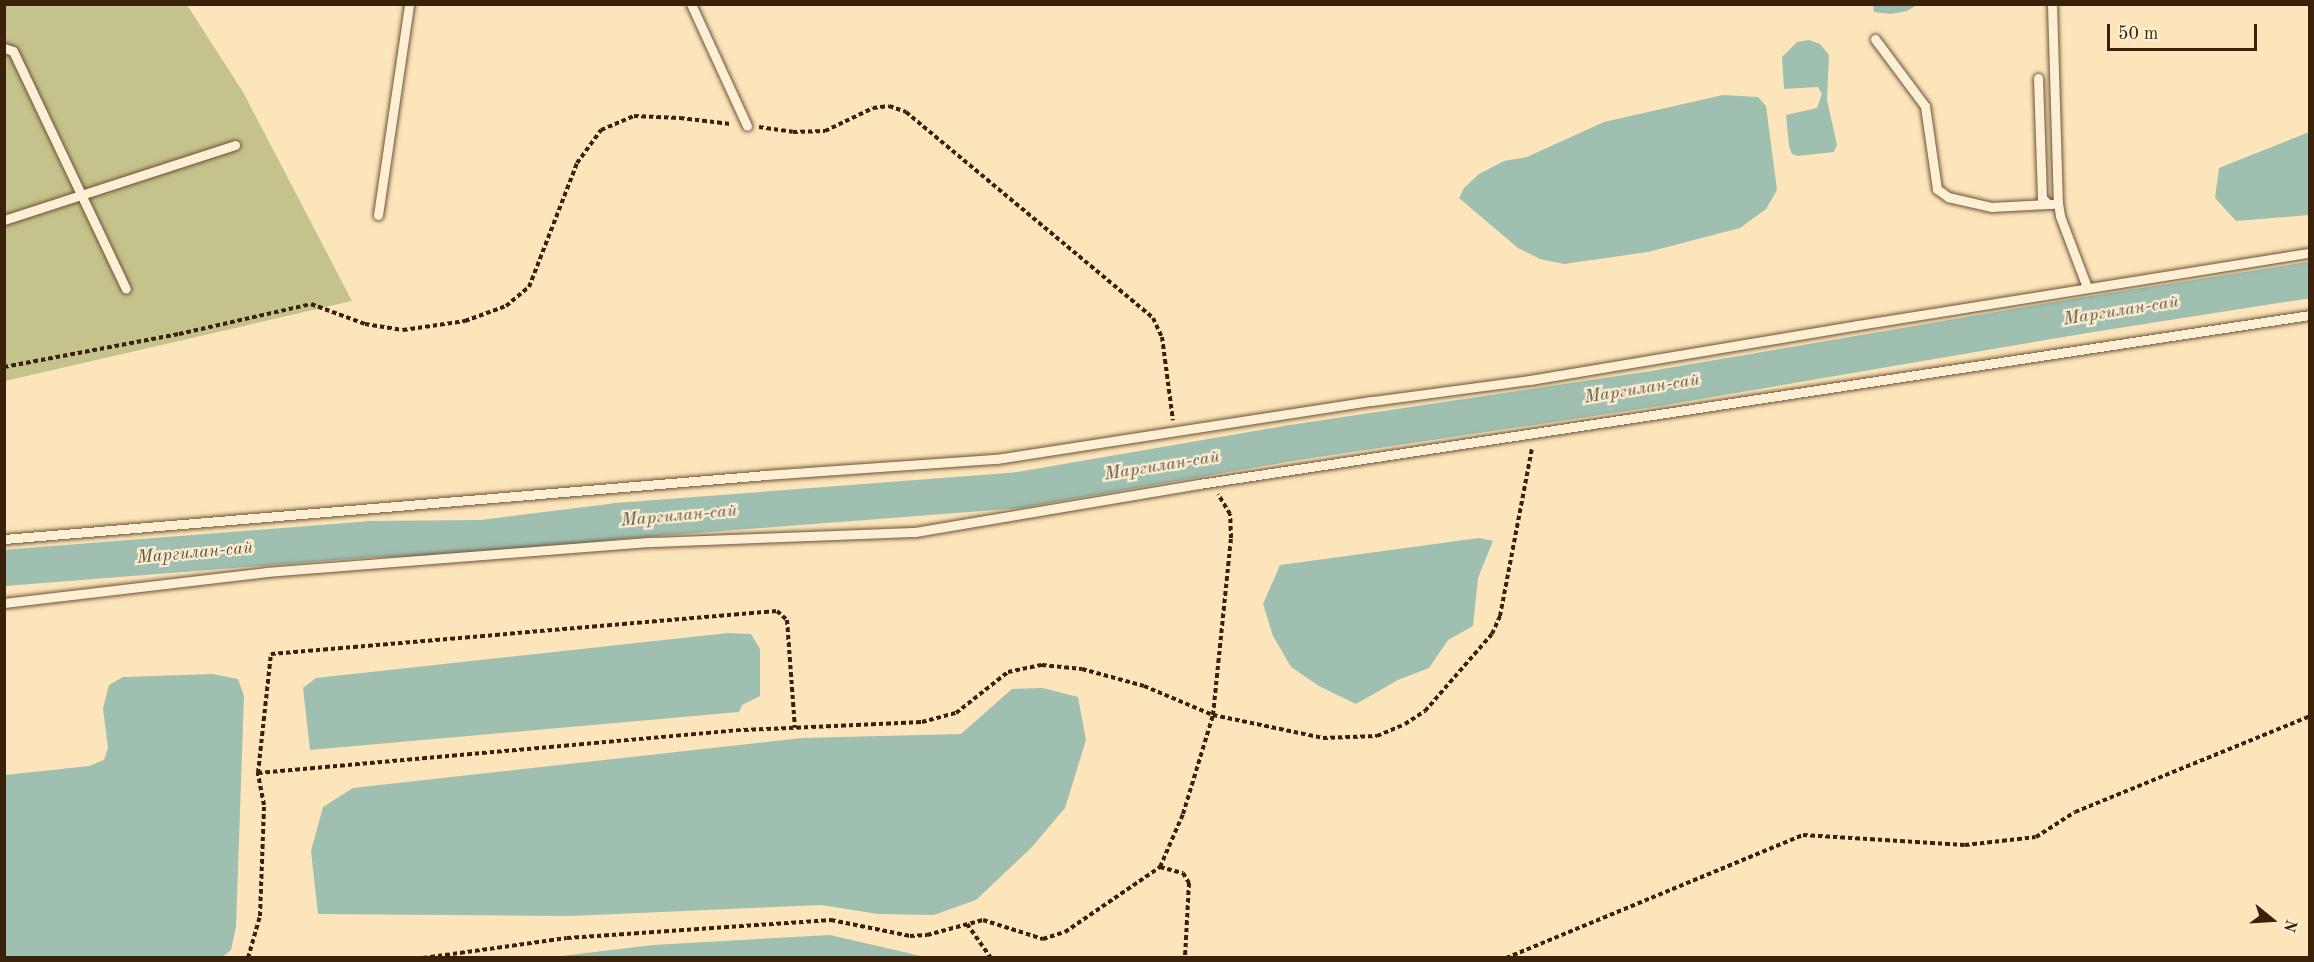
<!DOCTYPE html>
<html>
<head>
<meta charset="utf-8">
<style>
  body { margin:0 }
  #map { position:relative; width:2314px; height:962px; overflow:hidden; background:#fde5bb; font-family:"Old Standard TT",serif }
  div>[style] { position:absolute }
  .green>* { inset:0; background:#c5c38c }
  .water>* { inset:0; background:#9fbfb1 }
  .river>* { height:36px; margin:-18px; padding:0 18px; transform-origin:18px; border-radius:18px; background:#9fbfb1 }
  .path>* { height:4px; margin-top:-2px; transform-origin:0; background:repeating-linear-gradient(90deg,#3a2109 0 4.5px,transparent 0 7.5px) }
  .roads { filter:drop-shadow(0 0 2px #6b5236) drop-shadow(0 0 2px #6b5236) }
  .service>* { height:9px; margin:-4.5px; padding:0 4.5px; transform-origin:4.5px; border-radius:4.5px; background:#feeed3 }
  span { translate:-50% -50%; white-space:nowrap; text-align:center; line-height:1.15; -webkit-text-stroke:4.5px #feeed3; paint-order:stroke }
  .water-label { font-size:18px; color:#58503b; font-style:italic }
  .frame { position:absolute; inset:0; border:6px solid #3a2109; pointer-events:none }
  .north { position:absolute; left:2242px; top:890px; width:60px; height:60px; -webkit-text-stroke:4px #feeed3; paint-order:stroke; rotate:108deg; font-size:16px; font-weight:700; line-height:24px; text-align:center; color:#3a2109 }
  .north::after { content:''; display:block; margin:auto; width:21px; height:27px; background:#3a2109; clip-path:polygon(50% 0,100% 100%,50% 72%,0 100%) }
  .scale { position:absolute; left:2107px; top:24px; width:150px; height:27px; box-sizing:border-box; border:3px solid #3a2109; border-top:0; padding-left:8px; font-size:18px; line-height:21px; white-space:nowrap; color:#3a2109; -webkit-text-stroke:4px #feeed3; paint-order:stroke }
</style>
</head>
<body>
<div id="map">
  <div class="green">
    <div style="clip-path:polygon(4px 5px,187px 5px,243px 92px,352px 301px,5px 381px)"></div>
  </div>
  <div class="water">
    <div style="clip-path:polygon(1873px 5px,1873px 4px,1917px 5px,1907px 11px,1891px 14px,1874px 12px)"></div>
    <div style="clip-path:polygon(1809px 40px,1820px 44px,1829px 55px,1827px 100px,1837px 145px,1834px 152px,1797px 156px,1792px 154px,1789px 146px,1786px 115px,1817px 108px,1822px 94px,1818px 87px,1784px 89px,1782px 57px,1797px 42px)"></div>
    <div style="clip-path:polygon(1723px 95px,1758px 97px,1766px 106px,1777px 190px,1766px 209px,1740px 228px,1648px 252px,1564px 264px,1540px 259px,1518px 248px,1459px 198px,1464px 188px,1479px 174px,1504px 161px,1527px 157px,1604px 122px)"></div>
    <div style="clip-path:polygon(2309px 132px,2309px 215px,2236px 221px,2215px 198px,2219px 168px)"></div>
    <div style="clip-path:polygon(1479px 538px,1493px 541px,1478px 578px,1473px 626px,1448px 640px,1429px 668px,1398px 680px,1356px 704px,1319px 686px,1291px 667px,1273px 636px,1263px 604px,1280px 565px)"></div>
    <div style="clip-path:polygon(728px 633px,751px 634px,760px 649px,760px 696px,742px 705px,739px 712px,310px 750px,303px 688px,316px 678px)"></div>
    <div style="clip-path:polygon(213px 674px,238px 679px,244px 696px,236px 927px,231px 950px,221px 958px,5px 957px,5px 775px,89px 766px,104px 760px,108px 748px,103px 708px,109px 685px,123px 677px)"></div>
    <div style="clip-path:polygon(1043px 688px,1078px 697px,1086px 740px,1065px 808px,1032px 847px,976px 900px,934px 915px,878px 914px,821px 905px,571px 916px,318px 914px,311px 851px,323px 807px,353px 788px,802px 738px,961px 734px,1012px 689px)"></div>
    <div style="clip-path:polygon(830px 935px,921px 956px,553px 957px,653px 945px)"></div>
  </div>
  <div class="river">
    <div style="left:4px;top:568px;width:367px;rotate:-4.5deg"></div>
    <div style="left:370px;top:539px;width:111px;rotate:-0.5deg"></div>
    <div style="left:481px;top:538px;width:137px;rotate:-7.1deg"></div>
    <div style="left:617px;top:521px;width:403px;rotate:-4.4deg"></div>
    <div style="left:1019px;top:490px;width:276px;rotate:-9.8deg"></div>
    <div style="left:1291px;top:443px;width:377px;rotate:-8.5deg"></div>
    <div style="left:1664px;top:387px;width:428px;rotate:-9.7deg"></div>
    <div style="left:2086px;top:315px;width:227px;rotate:-8.9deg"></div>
  </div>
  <div class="path">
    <div style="left:759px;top:127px;width:34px;rotate:8deg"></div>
    <div style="left:793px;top:132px;width:32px;rotate:-2deg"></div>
    <div style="left:825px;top:131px;width:53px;rotate:-25.6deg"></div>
    <div style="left:873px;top:108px;width:16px;rotate:-7deg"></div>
    <div style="left:889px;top:106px;width:18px;rotate:19deg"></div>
    <div style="left:906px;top:112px;width:322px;rotate:39.8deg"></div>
    <div style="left:1153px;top:318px;width:21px;rotate:65deg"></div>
    <div style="left:1162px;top:337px;width:84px;rotate:82.5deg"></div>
    <div style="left:4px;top:367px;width:178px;rotate:-10.7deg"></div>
    <div style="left:179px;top:334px;width:135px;rotate:-12.8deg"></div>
    <div style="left:311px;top:304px;width:58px;rotate:20.3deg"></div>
    <div style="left:365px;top:324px;width:38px;rotate:9deg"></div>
    <div style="left:403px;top:330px;width:63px;rotate:-8.3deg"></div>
    <div style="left:465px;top:321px;width:44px;rotate:-20.1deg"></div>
    <div style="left:506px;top:306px;width:30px;rotate:-40deg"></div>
    <div style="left:529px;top:287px;width:133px;rotate:-68.8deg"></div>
    <div style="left:577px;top:163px;width:41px;rotate:-54deg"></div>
    <div style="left:601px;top:130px;width:36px;rotate:-23deg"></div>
    <div style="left:634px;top:116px;width:46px;rotate:2.5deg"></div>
    <div style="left:680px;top:118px;width:51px;rotate:6.7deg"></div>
    <div style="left:258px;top:773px;width:488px;rotate:-5.1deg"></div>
    <div style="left:744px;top:730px;width:178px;rotate:-2.6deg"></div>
    <div style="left:922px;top:722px;width:35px;rotate:-15deg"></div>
    <div style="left:956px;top:713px;width:66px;rotate:-38.3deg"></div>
    <div style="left:1008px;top:672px;width:35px;rotate:-12deg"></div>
    <div style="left:1042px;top:665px;width:40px;rotate:5.7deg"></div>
    <div style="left:1082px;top:669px;width:64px;rotate:15.3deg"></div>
    <div style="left:1144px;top:686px;width:75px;rotate:22.8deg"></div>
    <div style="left:1213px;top:715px;width:112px;rotate:11.8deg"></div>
    <div style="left:1323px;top:738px;width:54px;rotate:-2.1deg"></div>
    <div style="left:1377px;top:736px;width:30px;rotate:-23deg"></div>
    <div style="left:1405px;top:724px;width:24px;rotate:-33deg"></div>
    <div style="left:1425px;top:711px;width:102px;rotate:-49deg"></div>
    <div style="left:1492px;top:634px;width:20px;rotate:-66deg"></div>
    <div style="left:1500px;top:616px;width:171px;rotate:-79.2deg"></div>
    <div style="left:1160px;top:867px;width:24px;rotate:15deg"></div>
    <div style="left:1183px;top:873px;width:12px;rotate:59deg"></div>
    <div style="left:1189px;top:883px;width:75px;rotate:93.1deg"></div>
    <div style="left:967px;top:924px;width:42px;rotate:54.8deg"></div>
    <div style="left:248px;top:958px;width:44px;rotate:-74.1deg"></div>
    <div style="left:260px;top:916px;width:111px;rotate:-87.9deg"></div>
    <div style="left:264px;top:805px;width:33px;rotate:-101deg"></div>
    <div style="left:258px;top:773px;width:120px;rotate:-83.8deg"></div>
    <div style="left:271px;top:654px;width:508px;rotate:-4.86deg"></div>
    <div style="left:777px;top:611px;width:13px;rotate:42deg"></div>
    <div style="left:787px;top:620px;width:108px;rotate:85.8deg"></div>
    <div style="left:423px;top:958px;width:145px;rotate:-7.9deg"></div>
    <div style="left:567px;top:938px;width:265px;rotate:-3.9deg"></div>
    <div style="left:831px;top:920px;width:81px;rotate:11.4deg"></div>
    <div style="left:910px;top:936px;width:17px;rotate:-3deg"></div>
    <div style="left:927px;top:935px;width:58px;rotate:-15deg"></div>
    <div style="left:983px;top:920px;width:63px;rotate:17.6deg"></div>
    <div style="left:1043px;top:939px;width:23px;rotate:-18deg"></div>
    <div style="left:1065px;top:932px;width:115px;rotate:-34.4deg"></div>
    <div style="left:1160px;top:867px;width:58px;rotate:-66.5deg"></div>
    <div style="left:1183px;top:814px;width:103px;rotate:-73.1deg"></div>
    <div style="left:1213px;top:715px;width:178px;rotate:-84.2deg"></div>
    <div style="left:1231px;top:538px;width:24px;rotate:-92deg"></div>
    <div style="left:1230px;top:514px;width:23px;rotate:-121deg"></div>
    <div style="left:1506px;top:958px;width:321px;rotate:-22.5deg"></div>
    <div style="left:1803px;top:835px;width:162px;rotate:3.5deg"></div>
    <div style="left:1965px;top:845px;width:71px;rotate:-6.4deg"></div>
    <div style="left:2036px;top:837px;width:46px;rotate:-32.7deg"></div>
    <div style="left:2075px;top:812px;width:254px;rotate:-22.2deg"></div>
  </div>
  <div class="roads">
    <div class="service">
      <div style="left:691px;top:4px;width:134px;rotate:65.3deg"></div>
      <div style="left:2052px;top:4px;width:199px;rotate:88.3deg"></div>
      <div style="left:2058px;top:203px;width:13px;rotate:81deg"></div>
      <div style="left:2060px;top:216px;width:76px;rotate:69.2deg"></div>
      <div style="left:1875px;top:39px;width:84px;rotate:53.3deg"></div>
      <div style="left:1925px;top:106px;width:84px;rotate:81.8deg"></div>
      <div style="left:1937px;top:189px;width:14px;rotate:36deg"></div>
      <div style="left:1948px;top:197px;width:44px;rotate:13.1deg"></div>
      <div style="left:1991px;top:207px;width:57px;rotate:-3deg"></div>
      <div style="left:4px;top:48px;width:9px;rotate:18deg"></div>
      <div style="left:13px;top:51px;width:263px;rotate:64.6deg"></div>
      <div style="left:2038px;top:78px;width:120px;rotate:88.1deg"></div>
      <div style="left:2042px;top:198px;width:8px;rotate:45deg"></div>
      <div style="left:2048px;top:204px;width:4px"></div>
      <div style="left:378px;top:215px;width:213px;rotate:-81.6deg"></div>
      <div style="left:4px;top:220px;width:243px;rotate:-18deg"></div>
      <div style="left:4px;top:539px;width:765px;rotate:-4.8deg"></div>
      <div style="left:766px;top:475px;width:231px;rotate:-4deg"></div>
      <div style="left:996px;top:459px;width:380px;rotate:-8.8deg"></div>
      <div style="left:1372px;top:401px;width:159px;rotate:-7.6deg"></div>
      <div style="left:1530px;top:380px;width:333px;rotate:-9.5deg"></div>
      <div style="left:1858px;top:325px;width:458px;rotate:-9.1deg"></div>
      <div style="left:4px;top:603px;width:265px;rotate:-6.7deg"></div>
      <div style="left:267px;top:572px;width:385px;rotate:-4.5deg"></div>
      <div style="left:651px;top:542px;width:264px;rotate:-2.2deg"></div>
      <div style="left:915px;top:532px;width:288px;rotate:-9.6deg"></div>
      <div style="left:1199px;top:484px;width:1124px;rotate:-8.65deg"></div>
    </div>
  </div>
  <div class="water-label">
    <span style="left:2121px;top:311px;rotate:-9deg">Маргилан-сай</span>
    <span style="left:1642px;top:389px;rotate:-9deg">Маргилан-сай</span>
    <span style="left:1162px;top:466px;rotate:-9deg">Маргилан-сай</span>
    <span style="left:679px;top:516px;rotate:-5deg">Маргилан-сай</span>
    <span style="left:195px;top:553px;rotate:-5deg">Маргилан-сай</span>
  </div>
  <div class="frame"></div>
  <div class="north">N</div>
  <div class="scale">50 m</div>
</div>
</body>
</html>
